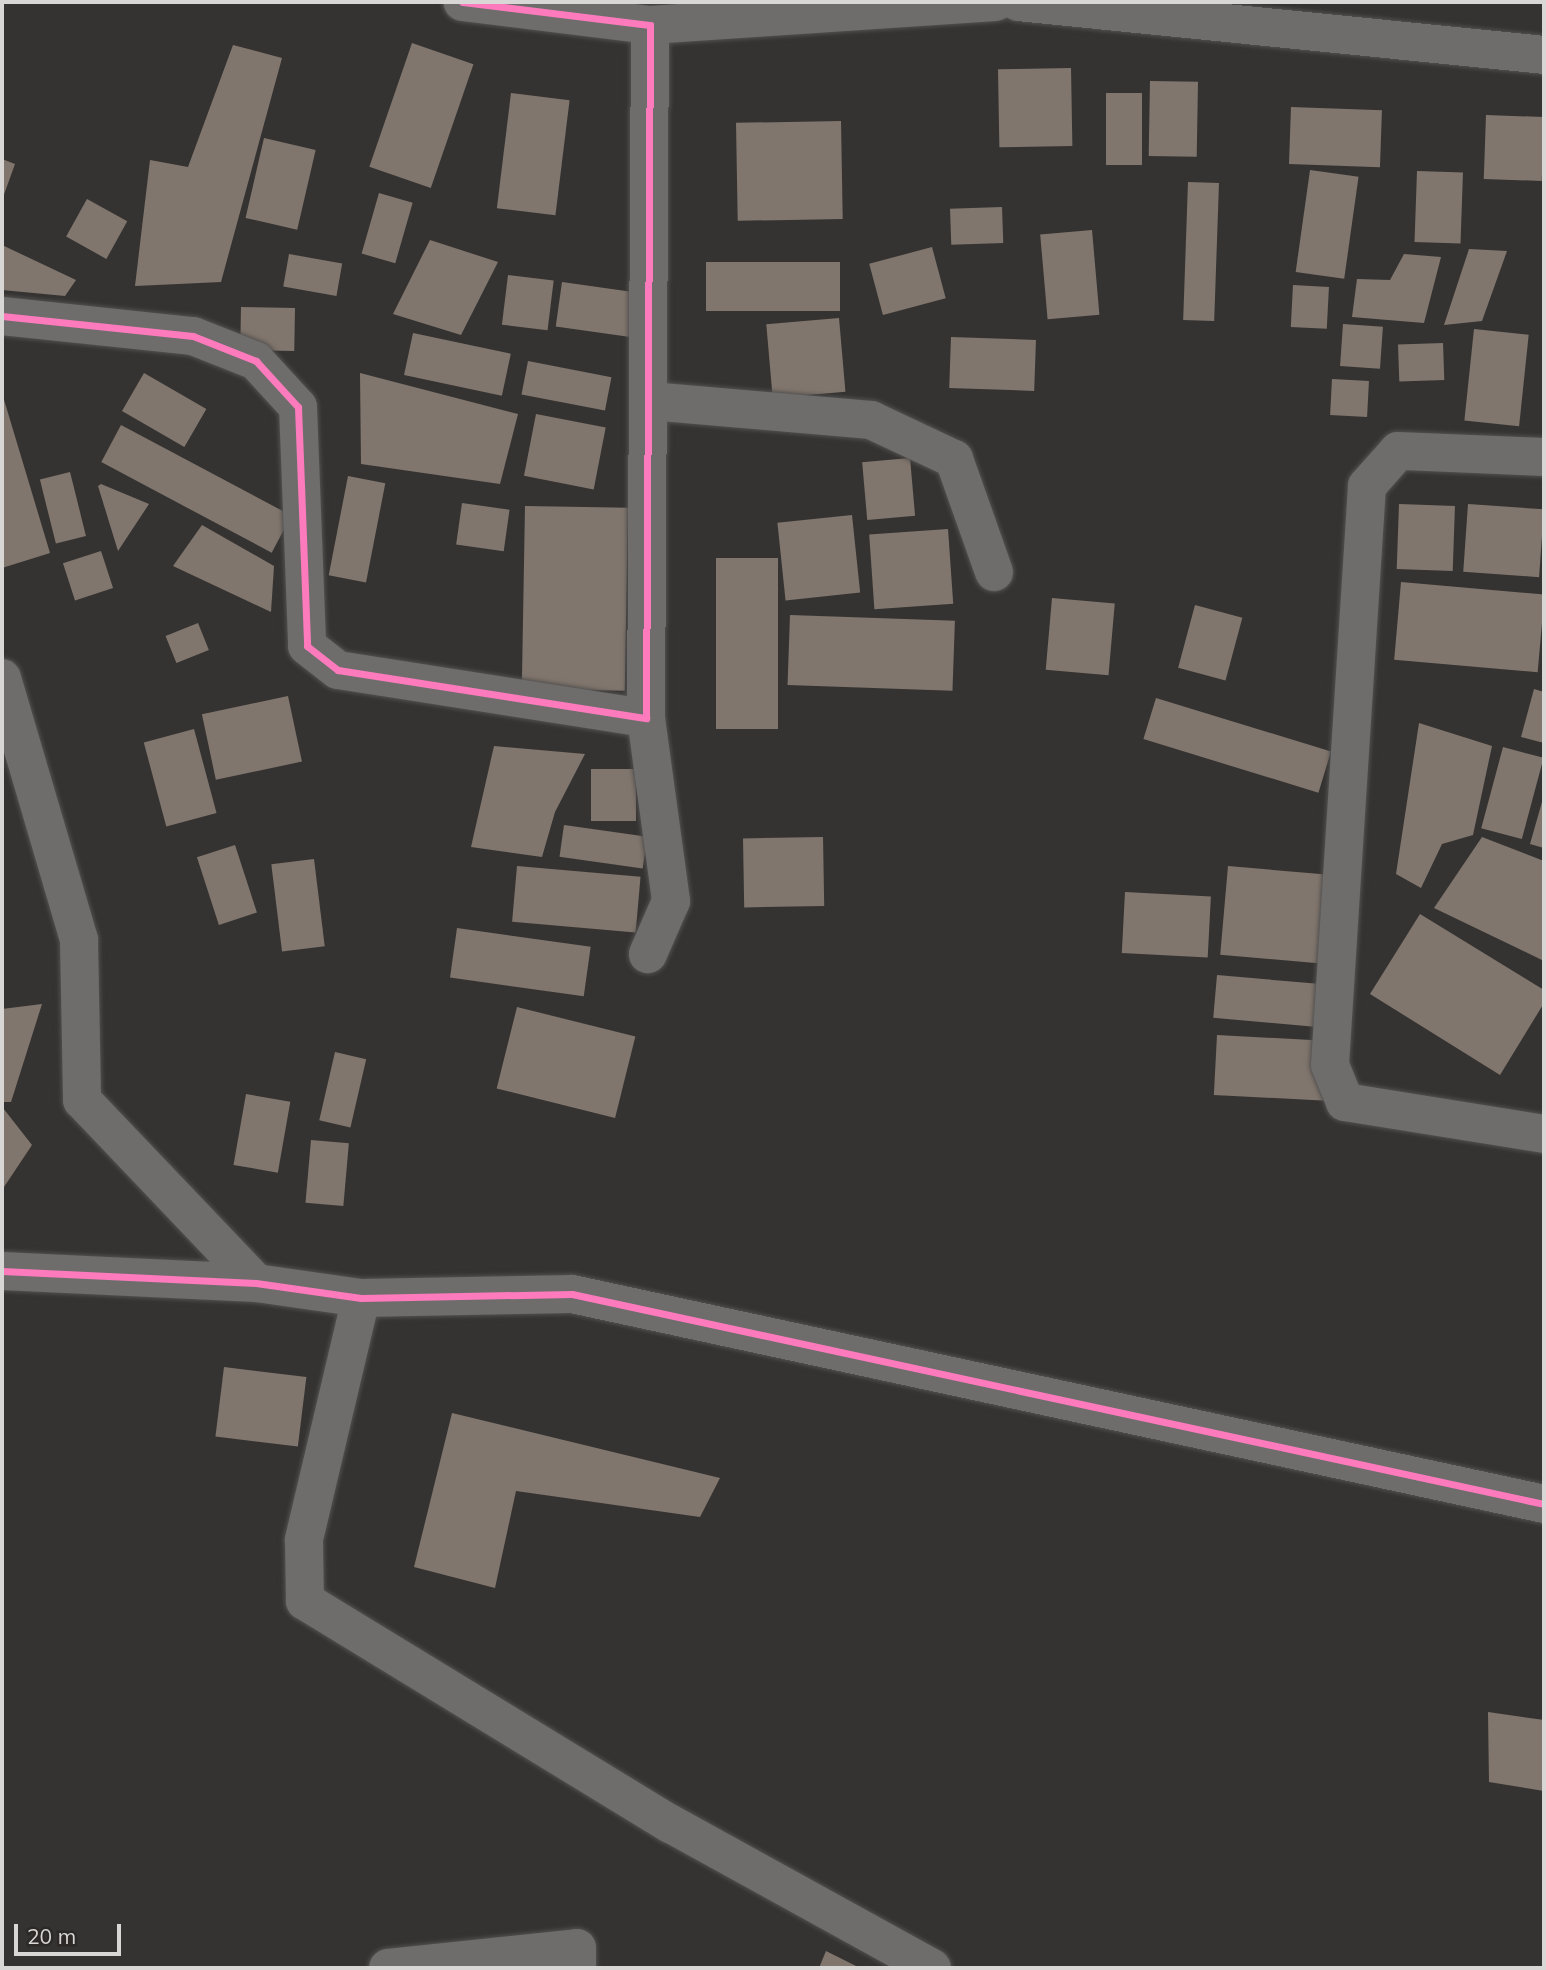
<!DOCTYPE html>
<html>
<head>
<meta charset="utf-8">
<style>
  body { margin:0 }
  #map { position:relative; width:1546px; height:1970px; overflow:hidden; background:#353332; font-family:Mulish,sans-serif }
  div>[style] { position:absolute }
  .building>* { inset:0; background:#81766d; transform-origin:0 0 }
  .roads { filter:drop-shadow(0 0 2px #52504f) drop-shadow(0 0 2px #52504f) }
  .minor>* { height:38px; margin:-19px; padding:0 19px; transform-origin:19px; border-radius:19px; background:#6e6d6c }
  .cycleway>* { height:7px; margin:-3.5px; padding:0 3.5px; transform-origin:3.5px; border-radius:3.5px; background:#fd7abc }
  span { translate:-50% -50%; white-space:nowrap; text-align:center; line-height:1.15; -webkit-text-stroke:7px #2c2927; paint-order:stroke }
  .frame { position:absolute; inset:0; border:4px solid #d9d7d6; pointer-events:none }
  .scale { position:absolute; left:14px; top:1924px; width:107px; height:32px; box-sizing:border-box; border:4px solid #d9d7d6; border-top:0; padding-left:9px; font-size:21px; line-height:24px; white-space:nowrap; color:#d9d7d6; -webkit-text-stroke:5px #2c2927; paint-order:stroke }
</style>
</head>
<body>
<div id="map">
  <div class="building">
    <div style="left:412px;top:43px;width:65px;height:131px;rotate:19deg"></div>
    <div style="clip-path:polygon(233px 45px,282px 58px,221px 282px,135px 286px,150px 160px,188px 167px)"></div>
    <div style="left:1071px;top:68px;width:78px;height:73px;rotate:89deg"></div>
    <div style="left:1150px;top:81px;width:48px;height:75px;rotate:1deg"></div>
    <div style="left:511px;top:93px;width:59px;height:116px;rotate:7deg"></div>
    <div style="left:1106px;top:93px;width:36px;height:72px"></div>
    <div style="left:1291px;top:107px;width:91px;height:57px;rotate:2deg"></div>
    <div style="left:1486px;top:115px;width:58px;height:64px;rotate:2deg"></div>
    <div style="left:841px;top:121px;width:98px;height:105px;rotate:89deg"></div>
    <div style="left:264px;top:138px;width:53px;height:82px;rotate:13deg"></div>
    <div style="clip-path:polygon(2px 159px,15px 164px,2px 200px)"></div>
    <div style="left:1310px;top:170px;width:49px;height:103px;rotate:8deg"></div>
    <div style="left:1417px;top:171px;width:46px;height:71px;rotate:2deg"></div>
    <div style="left:1188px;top:182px;width:31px;height:138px;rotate:2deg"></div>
    <div style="left:379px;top:193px;width:35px;height:63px;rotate:16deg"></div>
    <div style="left:87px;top:199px;width:46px;height:43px;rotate:29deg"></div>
    <div style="left:1002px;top:207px;width:36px;height:52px;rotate:88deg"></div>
    <div style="left:1092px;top:230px;width:85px;height:52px;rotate:85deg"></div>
    <div style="clip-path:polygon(430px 240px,498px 262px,461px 335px,393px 314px)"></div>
    <div style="clip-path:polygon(2px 245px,76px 280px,65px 296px,2px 290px)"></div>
    <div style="left:932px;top:247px;width:53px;height:65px;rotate:75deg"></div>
    <div style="clip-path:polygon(1469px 249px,1507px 251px,1482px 321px,1444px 325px)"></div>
    <div style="left:289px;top:254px;width:54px;height:33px;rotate:10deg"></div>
    <div style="clip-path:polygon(1404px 254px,1441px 257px,1424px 323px,1352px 317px,1357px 279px,1390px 280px)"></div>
    <div style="left:706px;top:262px;width:134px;height:49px"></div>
    <div style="left:508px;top:275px;width:46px;height:50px;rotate:7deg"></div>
    <div style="left:562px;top:282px;width:77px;height:45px;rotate:8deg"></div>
    <div style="left:1293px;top:285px;width:36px;height:42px;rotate:3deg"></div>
    <div style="left:241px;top:307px;width:54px;height:43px;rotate:1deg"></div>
    <div style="left:839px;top:318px;width:74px;height:73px;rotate:85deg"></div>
    <div style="left:1343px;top:324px;width:40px;height:42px;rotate:4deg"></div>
    <div style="left:1474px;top:329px;width:55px;height:92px;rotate:6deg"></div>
    <div style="left:413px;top:333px;width:100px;height:43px;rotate:12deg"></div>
    <div style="left:951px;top:337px;width:85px;height:51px;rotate:2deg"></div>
    <div style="left:1443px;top:343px;width:37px;height:45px;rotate:88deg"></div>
    <div style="left:528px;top:361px;width:85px;height:34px;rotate:11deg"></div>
    <div style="left:144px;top:373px;width:72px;height:44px;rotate:30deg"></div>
    <div style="clip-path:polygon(360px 373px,518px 414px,500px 484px,361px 464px)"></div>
    <div style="left:1332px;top:379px;width:37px;height:36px;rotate:3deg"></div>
    <div style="clip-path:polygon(2px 393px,50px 553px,2px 568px)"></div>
    <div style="left:536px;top:414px;width:71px;height:63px;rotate:11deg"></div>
    <div style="left:121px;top:425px;width:193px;height:42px;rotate:28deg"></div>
    <div style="left:910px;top:458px;width:58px;height:48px;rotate:85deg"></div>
    <div style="left:70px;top:472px;width:66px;height:31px;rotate:76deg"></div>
    <div style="left:348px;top:476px;width:38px;height:101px;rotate:11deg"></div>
    <div style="clip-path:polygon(101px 484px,149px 504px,118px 551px,98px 486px)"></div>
    <div style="left:462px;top:503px;width:48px;height:42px;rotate:8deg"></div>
    <div style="left:1399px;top:504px;width:56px;height:65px;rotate:2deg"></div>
    <div style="left:1468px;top:504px;width:76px;height:68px;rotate:4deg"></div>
    <div style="left:525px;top:506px;width:103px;height:183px;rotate:1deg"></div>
    <div style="left:852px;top:515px;width:78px;height:75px;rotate:84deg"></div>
    <div style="clip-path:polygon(202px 525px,274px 566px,271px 612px,173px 566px)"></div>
    <div style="left:948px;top:529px;width:75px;height:79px;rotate:86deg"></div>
    <div style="left:101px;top:551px;width:39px;height:40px;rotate:72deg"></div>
    <div style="left:716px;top:558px;width:62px;height:171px"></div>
    <div style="left:1401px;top:582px;width:144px;height:78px;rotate:5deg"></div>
    <div style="left:1052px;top:598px;width:63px;height:72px;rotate:5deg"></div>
    <div style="left:1195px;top:605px;width:49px;height:65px;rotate:15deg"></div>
    <div style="left:790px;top:615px;width:165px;height:70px;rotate:2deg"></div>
    <div style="left:198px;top:623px;width:29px;height:35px;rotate:68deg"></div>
    <div style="clip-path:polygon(1534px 689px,1544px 692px,1544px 743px,1521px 737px)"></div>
    <div style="left:288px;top:696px;width:67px;height:88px;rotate:78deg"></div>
    <div style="left:1156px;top:698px;width:183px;height:43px;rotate:17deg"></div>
    <div style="clip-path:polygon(1419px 723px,1492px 746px,1473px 835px,1442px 844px,1421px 888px,1396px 874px)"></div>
    <div style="left:194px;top:729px;width:87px;height:52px;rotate:75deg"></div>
    <div style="clip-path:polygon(494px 746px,585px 754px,555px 812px,542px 857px,471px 847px)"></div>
    <div style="left:1503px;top:747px;width:42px;height:84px;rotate:15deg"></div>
    <div style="left:591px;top:769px;width:45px;height:52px"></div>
    <div style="clip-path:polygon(1544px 795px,1544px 848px,1530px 844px)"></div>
    <div style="left:564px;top:825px;width:84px;height:32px;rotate:8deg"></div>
    <div style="left:823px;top:837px;width:69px;height:80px;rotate:89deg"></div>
    <div style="clip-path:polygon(1482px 837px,1544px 861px,1544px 961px,1434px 908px)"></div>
    <div style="left:235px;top:845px;width:71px;height:40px;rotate:72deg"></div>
    <div style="left:314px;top:859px;width:88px;height:43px;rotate:83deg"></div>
    <div style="left:517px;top:866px;width:124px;height:56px;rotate:5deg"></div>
    <div style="left:1228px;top:866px;width:107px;height:89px;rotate:5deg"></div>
    <div style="left:1125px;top:892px;width:86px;height:61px;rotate:3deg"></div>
    <div style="clip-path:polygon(1420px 914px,1544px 990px,1544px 1003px,1500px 1075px,1370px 994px)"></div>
    <div style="left:457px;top:928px;width:135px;height:50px;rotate:8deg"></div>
    <div style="left:1217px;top:975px;width:107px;height:43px;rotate:5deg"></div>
    <div style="clip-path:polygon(42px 1004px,11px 1102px,2px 1102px,2px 1009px)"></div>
    <div style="left:517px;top:1007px;width:122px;height:84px;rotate:14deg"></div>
    <div style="left:1217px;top:1035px;width:113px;height:60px;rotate:3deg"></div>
    <div style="left:335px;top:1052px;width:32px;height:70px;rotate:13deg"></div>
    <div style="left:246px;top:1094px;width:45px;height:72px;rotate:10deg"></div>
    <div style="clip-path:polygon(3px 1108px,32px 1145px,2px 1190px,2px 1109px)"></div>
    <div style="left:311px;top:1140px;width:38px;height:63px;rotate:5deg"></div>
    <div style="left:224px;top:1367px;width:83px;height:70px;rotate:7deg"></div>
    <div style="clip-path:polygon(452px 1413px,720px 1478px,700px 1517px,516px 1491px,495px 1588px,414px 1567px)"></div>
    <div style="clip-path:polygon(1488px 1712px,1544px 1720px,1544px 1791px,1489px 1782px)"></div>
    <div style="clip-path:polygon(826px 1951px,860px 1968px,819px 1968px)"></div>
  </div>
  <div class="roads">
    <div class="minor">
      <div style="left:1018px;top:2px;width:529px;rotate:5.75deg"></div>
      <div style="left:650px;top:25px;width:346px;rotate:-3.8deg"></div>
      <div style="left:2px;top:316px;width:192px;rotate:6deg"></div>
      <div style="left:193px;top:336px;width:68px;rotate:21.6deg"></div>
      <div style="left:256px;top:361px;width:62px;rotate:47.6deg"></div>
      <div style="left:298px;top:407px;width:239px;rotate:87.8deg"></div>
      <div style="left:307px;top:646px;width:39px;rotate:38deg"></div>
      <div style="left:338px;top:670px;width:312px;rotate:8.9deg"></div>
      <div style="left:646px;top:718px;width:693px;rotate:-89.67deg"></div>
      <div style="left:650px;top:25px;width:189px;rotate:-173deg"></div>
      <div style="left:650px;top:401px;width:222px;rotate:4.9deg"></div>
      <div style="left:871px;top:420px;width:92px;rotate:25.2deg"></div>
      <div style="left:954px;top:459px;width:120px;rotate:70.5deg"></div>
      <div style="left:1544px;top:457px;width:146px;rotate:-177.6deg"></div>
      <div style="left:1398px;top:451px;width:47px;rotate:131.5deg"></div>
      <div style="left:1367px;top:486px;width:580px;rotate:93.66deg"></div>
      <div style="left:1330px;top:1065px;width:40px;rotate:68deg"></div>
      <div style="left:1345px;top:1102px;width:202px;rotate:9.1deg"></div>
      <div style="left:2px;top:678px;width:273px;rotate:73.6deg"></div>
      <div style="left:79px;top:940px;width:160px;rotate:88.9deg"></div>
      <div style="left:82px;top:1100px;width:253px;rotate:46.4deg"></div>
      <div style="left:646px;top:718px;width:185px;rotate:82.2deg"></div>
      <div style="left:671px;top:901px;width:58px;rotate:113.5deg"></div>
      <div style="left:2px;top:1271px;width:254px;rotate:2.7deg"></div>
      <div style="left:256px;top:1283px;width:106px;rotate:8.1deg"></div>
      <div style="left:361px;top:1298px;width:211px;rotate:-1.1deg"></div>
      <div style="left:572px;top:1294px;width:994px;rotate:12.19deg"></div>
      <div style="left:361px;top:1298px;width:249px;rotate:103.3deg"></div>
      <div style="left:304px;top:1540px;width:61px;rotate:89.1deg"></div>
      <div style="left:305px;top:1601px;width:429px;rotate:31.4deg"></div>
      <div style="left:671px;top:1824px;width:298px;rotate:28.9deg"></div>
      <div style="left:388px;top:1968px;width:190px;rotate:-6deg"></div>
      <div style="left:577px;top:1948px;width:20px;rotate:90deg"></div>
    </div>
  </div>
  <div class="cycleway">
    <div style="left:2px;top:316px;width:192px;rotate:6deg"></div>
    <div style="left:193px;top:336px;width:68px;rotate:21.6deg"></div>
    <div style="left:256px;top:361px;width:62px;rotate:47.6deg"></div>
    <div style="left:298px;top:407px;width:239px;rotate:87.8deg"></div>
    <div style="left:307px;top:646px;width:39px;rotate:38deg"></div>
    <div style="left:338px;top:670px;width:312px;rotate:8.9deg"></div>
    <div style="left:646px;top:718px;width:693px;rotate:-89.67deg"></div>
    <div style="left:650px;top:25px;width:189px;rotate:-173deg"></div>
    <div style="left:2px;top:1271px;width:254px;rotate:2.7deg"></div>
    <div style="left:256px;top:1283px;width:106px;rotate:8.1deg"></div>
    <div style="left:361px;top:1298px;width:211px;rotate:-1.1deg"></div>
    <div style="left:572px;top:1294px;width:994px;rotate:12.19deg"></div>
  </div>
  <div class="frame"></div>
  <div class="scale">20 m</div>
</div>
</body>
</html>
